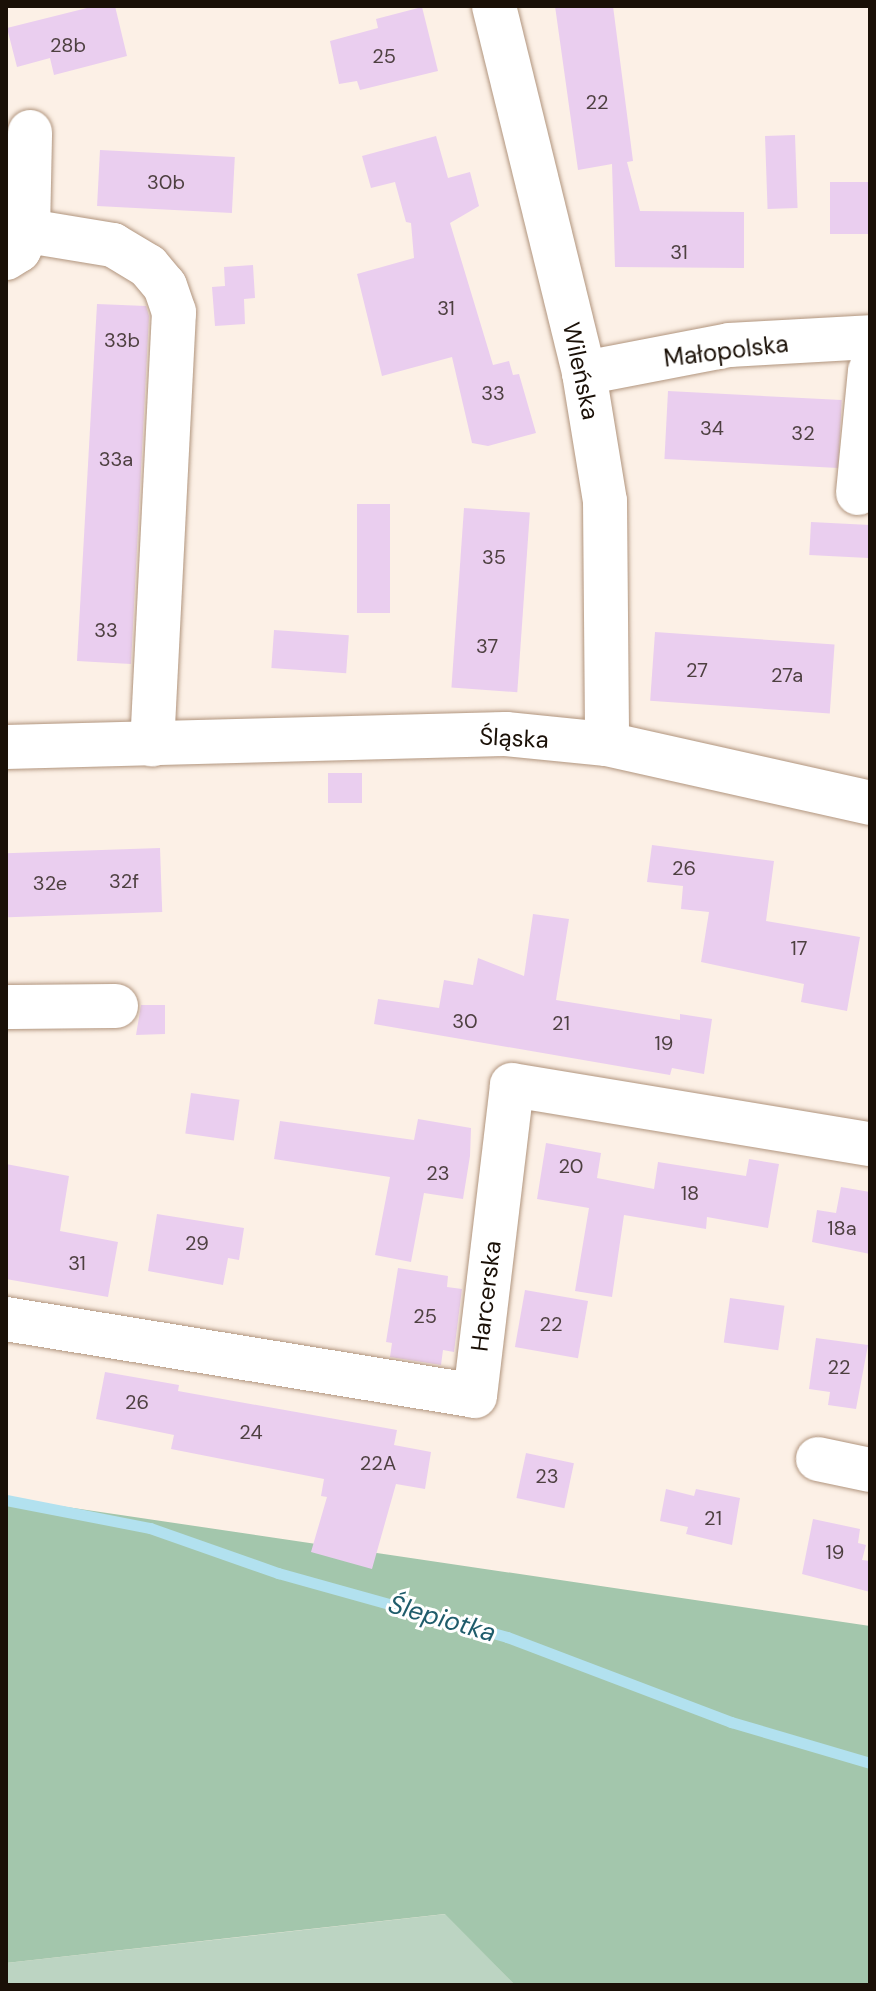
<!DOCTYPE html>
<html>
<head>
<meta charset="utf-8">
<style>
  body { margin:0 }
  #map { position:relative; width:876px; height:1991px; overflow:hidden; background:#fcf0e6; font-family:"DM Sans",sans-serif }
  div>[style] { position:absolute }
  .green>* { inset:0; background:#bcd4c2 }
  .forest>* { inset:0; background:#a3c6ac }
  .stream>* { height:11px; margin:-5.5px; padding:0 5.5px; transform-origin:5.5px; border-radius:5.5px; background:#b2e1ef }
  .building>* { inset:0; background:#eaceef; transform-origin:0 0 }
  .roads { filter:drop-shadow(0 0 2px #b1957e) drop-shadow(0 0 2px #b1957e) }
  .minor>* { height:44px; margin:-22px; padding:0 22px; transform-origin:22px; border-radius:22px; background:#fff }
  span { translate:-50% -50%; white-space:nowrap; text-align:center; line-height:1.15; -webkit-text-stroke:6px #fff; paint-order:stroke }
  .number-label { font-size:20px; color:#4e4041 }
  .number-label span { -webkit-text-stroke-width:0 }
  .street-label { font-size:24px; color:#1a1007 }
  .water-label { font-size:26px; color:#1f5c6b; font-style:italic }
  .frame { position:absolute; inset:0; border:8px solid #1a1007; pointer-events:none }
</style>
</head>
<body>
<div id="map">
  <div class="green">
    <div style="clip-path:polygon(446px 1914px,515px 1985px,6px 1985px,6px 1963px)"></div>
  </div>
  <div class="forest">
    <div style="clip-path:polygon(6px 1498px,870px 1626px,870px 1985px,515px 1985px,445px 1914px,6px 1963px)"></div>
  </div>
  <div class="stream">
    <div style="left:6px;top:1500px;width:147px;rotate:11deg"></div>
    <div style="left:150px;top:1528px;width:136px;rotate:19.4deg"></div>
    <div style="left:278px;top:1573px;width:238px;rotate:15.6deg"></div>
    <div style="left:507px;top:1637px;width:240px;rotate:20.8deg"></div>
    <div style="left:731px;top:1722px;width:145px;rotate:16.4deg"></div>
  </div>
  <div class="building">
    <div style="clip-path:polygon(95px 6px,115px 6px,127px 56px,54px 75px,50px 58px,17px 67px,7px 28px)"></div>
    <div style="clip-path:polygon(555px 6px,613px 6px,633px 161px,627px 162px,640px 211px,744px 212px,744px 268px,615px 267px,612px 164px,578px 170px)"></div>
    <div style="clip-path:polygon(422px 7px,438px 71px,360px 90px,357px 81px,339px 84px,330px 41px,378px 28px,376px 19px)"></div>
    <div style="left:795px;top:135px;width:73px;height:30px;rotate:88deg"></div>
    <div style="clip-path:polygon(436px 136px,448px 178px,470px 172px,479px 206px,450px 223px,493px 365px,509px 361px,513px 375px,519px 374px,536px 433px,488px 446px,472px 443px,452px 357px,382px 376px,357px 274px,414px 258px,411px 223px,406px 222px,395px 182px,371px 188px,362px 156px)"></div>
    <div style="left:100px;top:150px;width:135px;height:56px;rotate:3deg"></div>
    <div style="left:830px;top:182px;width:40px;height:52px"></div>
    <div style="clip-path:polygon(253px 265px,255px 298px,244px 299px,245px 324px,215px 326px,212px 287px,225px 286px,224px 267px)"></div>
    <div style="clip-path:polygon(97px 304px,146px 306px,149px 316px,131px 664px,77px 661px)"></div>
    <div style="left:668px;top:391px;width:174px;height:68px;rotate:3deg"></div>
    <div style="left:357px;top:504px;width:33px;height:109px"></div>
    <div style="left:464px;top:508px;width:66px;height:180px;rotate:4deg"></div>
    <div style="left:811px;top:522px;width:59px;height:33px;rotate:3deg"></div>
    <div style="left:274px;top:630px;width:75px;height:38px;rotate:4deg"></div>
    <div style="left:655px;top:632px;width:180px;height:69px;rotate:4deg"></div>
    <div style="left:362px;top:773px;width:30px;height:34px;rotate:90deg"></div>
    <div style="clip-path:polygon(652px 845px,774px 861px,766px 921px,860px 937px,847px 1011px,801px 1002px,804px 984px,701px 962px,709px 912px,681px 909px,683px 886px,647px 882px)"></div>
    <div style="left:160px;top:848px;width:64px;height:154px;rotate:88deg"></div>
    <div style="clip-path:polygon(533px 914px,569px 919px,556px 1000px,680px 1020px,680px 1014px,712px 1019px,704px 1074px,672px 1068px,670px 1075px,374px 1024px,378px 999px,439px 1008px,444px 980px,473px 985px,478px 958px,524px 976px)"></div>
    <div style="clip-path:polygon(141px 1005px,165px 1005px,165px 1034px,136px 1035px)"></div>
    <div style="left:191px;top:1093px;width:49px;height:41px;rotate:8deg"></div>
    <div style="clip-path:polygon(418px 1119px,471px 1128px,470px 1156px,463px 1199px,424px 1193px,411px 1262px,375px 1255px,390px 1177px,274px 1159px,280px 1121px,414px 1140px)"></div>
    <div style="clip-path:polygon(546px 1143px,601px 1153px,597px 1178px,654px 1189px,658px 1162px,746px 1176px,749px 1159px,779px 1164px,768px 1228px,707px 1217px,706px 1229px,624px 1215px,612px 1297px,575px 1291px,589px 1208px,537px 1199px)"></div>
    <div style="clip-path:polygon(6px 1164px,69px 1176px,60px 1231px,118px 1242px,108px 1297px,6px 1279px)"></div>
    <div style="clip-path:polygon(841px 1187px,870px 1192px,870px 1254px,812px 1242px,817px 1210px,836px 1213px)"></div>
    <div style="clip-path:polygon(157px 1214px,244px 1228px,239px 1260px,228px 1258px,223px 1285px,148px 1271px)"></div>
    <div style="clip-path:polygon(398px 1268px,448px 1276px,447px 1287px,462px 1289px,454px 1352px,443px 1350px,441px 1365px,390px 1357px,392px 1343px,386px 1342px)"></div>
    <div style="left:525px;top:1290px;width:64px;height:58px;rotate:10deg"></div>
    <div style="left:730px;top:1298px;width:55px;height:45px;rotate:8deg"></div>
    <div style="clip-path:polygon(816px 1338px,868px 1345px,856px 1409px,828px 1405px,830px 1392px,809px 1389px)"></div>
    <div style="clip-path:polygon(105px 1372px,179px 1385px,178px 1391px,397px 1430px,394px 1445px,431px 1452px,425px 1489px,396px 1484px,372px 1569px,311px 1552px,327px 1497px,321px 1496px,324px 1479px,171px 1449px,174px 1435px,96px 1419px)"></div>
    <div style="left:526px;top:1453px;width:49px;height:46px;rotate:12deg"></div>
    <div style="clip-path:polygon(666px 1489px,694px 1496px,696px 1489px,740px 1498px,732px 1545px,686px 1534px,688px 1527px,660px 1521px)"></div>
    <div style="clip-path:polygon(813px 1519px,860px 1529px,858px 1543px,866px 1545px,862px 1560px,870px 1561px,870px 1592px,802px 1574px)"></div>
  </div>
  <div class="roads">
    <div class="minor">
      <div style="left:494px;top:6px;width:378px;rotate:76.2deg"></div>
      <div style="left:584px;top:373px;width:130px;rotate:80.7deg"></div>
      <div style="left:605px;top:501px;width:243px;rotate:89.5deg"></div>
      <div style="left:28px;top:231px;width:86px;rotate:9.4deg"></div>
      <div style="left:113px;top:245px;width:41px;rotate:31deg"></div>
      <div style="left:148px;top:266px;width:26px;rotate:50deg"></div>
      <div style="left:165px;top:286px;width:28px;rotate:71deg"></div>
      <div style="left:174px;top:312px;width:433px;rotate:92.9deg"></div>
      <div style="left:6px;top:258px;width:15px;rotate:-32deg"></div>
      <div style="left:19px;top:250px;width:21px;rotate:-65deg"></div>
      <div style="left:28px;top:231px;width:99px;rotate:-88.8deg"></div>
      <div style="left:584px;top:373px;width:148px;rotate:-10.9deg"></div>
      <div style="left:729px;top:345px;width:141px;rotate:-3.2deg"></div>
      <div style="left:858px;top:493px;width:123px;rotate:-84.4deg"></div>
      <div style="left:6px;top:747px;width:500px;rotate:-1.49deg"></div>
      <div style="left:506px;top:734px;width:101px;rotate:5.7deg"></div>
      <div style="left:607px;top:744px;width:270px;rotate:12.6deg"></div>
      <div style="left:6px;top:1007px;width:110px;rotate:-0.5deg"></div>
      <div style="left:6px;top:1319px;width:475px;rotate:9.3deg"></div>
      <div style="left:475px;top:1396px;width:313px;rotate:-83.2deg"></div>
      <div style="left:512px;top:1085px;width:363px;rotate:9.4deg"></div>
      <div style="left:818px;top:1459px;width:53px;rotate:11.9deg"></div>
    </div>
  </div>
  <div class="number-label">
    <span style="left:68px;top:45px">28b</span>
    <span style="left:384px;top:56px">25</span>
    <span style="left:597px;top:102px">22</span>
    <span style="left:166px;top:182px">30b</span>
    <span style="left:679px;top:252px">31</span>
    <span style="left:446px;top:308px">31</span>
    <span style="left:122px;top:340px">33b</span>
    <span style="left:493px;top:393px">33</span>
    <span style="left:712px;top:428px">34</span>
    <span style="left:803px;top:433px">32</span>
    <span style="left:116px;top:459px">33a</span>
    <span style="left:494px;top:557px">35</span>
    <span style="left:106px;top:630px">33</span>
    <span style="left:487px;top:646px">37</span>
    <span style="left:697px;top:670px">27</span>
    <span style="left:787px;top:675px">27a</span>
    <span style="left:684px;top:868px">26</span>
    <span style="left:124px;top:881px">32f</span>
    <span style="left:50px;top:883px">32e</span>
    <span style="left:799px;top:948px">17</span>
    <span style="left:465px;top:1021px">30</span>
    <span style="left:561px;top:1023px">21</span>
    <span style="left:664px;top:1043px">19</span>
    <span style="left:571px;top:1166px">20</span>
    <span style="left:438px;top:1173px">23</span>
    <span style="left:690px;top:1193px">18</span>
    <span style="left:842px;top:1228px">18a</span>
    <span style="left:197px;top:1243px">29</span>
    <span style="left:77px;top:1263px">31</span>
    <span style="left:425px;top:1316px">25</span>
    <span style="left:551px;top:1324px">22</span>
    <span style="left:839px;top:1367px">22</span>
    <span style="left:137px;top:1402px">26</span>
    <span style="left:251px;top:1432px">24</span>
    <span style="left:378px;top:1463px">22A</span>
    <span style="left:547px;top:1476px">23</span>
    <span style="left:713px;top:1518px">21</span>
    <span style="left:835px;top:1552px">19</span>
  </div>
  <div class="street-label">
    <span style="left:726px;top:351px;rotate:-7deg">Małopolska</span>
    <span style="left:581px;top:371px;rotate:78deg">Wileńska</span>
    <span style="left:514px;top:738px;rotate:3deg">Śląska</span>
    <span style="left:486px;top:1296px;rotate:-83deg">Harcerska</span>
  </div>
  <div class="water-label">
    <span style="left:442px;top:1619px;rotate:16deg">Ślepiotka</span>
  </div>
  <div class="frame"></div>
</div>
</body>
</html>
